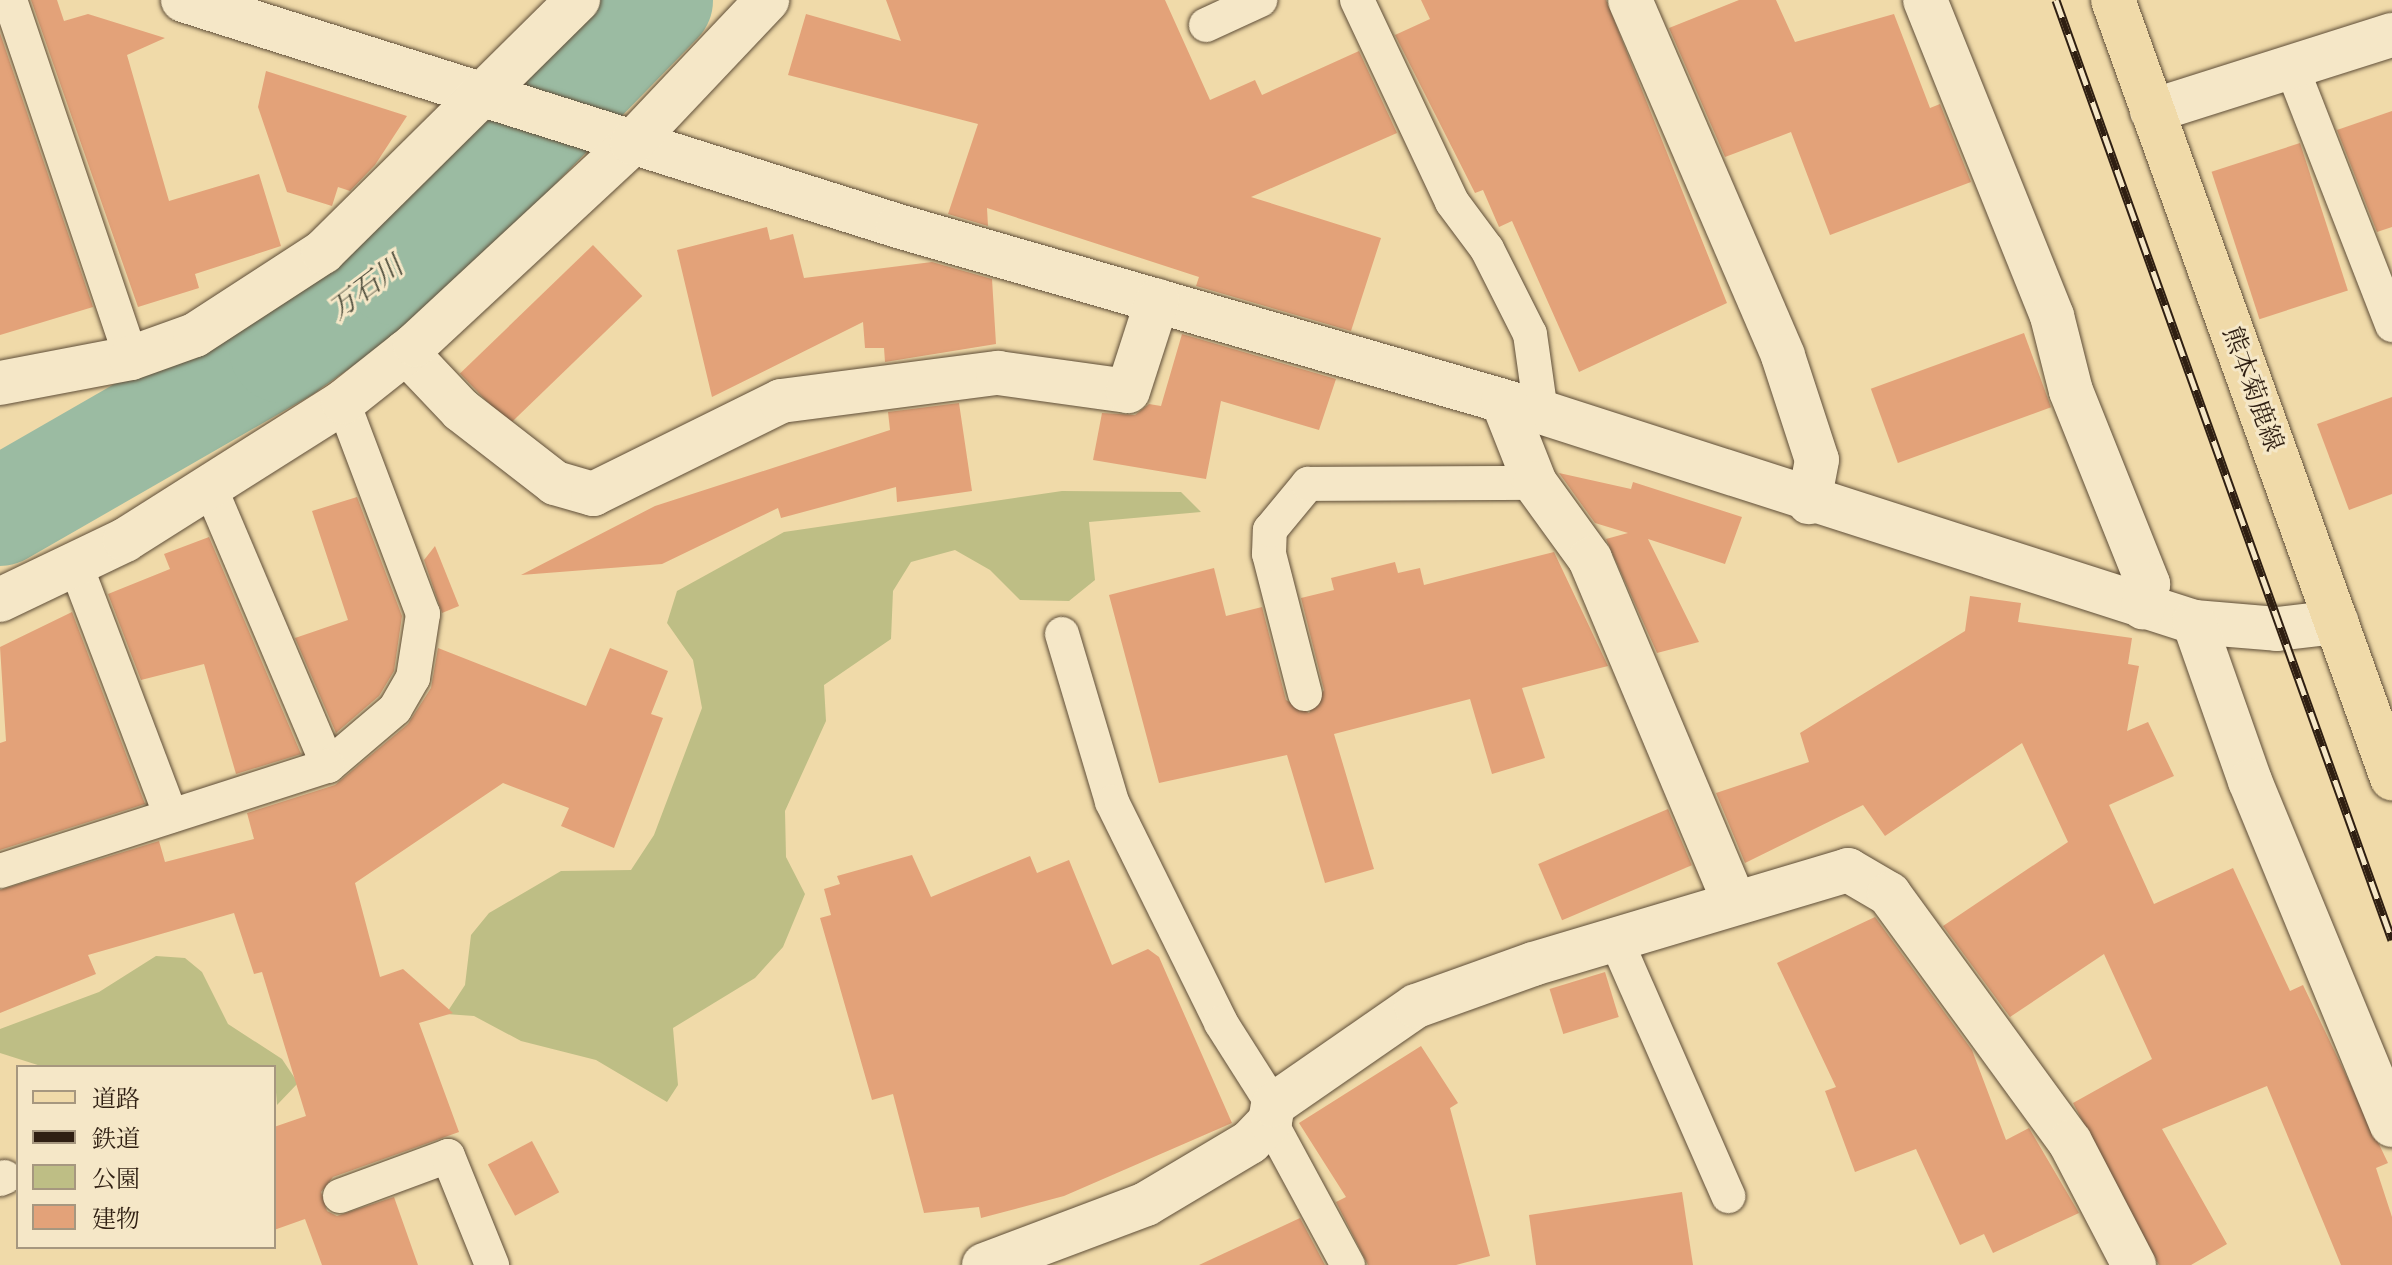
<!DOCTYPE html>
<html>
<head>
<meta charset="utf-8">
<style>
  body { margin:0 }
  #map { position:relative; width:2392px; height:1265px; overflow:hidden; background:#f0daa9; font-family:Cardo,"Noto Serif JP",serif }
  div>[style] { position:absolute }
  .green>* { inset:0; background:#bebe85 }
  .river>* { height:108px; margin:-54px; padding:0 54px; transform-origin:54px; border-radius:54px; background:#9bbba2 }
  .building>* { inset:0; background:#e3a279; transform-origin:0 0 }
  .roads { filter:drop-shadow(0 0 2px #5f4e38) drop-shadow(0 0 2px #5f4e38) }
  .service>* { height:34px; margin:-17px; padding:0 17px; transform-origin:17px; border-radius:17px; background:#f5e7c7 }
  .minor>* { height:44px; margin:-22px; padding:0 22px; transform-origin:22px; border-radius:22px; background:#f5e7c7 }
  .primary>* { height:44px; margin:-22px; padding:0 22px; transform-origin:22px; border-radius:22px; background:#f0daa9 }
  .rail>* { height:9px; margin-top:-4.5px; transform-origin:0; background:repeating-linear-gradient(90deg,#f5e7c7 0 18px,#2f1f12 0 36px); box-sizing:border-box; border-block:2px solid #2f1f12 }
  span { translate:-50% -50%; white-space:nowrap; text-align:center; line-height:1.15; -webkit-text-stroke:6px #f5e7c7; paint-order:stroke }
  .street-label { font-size:26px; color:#2f1f12 }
  .water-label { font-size:28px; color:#4f4e3d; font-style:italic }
  .legend { position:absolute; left:16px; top:1065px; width:260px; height:184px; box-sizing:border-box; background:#f5e7c7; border:2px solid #a6977f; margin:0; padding:10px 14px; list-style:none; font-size:24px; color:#2f1f12 }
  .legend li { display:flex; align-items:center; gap:16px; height:40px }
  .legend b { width:40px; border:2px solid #a6977f }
</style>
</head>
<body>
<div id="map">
  <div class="green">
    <div style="clip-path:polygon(1062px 491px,1181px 492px,1201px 512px,1089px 522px,1095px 580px,1069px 601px,1020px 600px,990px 570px,955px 550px,911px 562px,893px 591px,891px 639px,824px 685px,826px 721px,785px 811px,786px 857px,805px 894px,783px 947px,755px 978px,673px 1028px,678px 1085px,667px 1102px,596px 1060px,521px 1041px,474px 1016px,446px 1014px,465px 985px,471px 935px,489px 913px,561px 871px,631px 870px,654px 835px,702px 708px,693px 660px,667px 623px,677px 591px,784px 532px)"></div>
    <div style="clip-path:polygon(156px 956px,185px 958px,202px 972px,228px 1024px,282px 1059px,298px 1083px,277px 1105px,274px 1067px,44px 1067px,0 1053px,0 1029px,99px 992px)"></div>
  </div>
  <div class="river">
    <div style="left:0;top:512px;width:327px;rotate:-29.9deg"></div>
    <div style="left:283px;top:349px;width:136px;rotate:-34.9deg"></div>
    <div style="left:395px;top:271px;width:378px;rotate:-45.7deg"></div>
  </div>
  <div class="building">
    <div style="clip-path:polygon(31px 0,57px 0,64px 21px,88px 14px,165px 38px,127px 55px,169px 201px,259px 174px,281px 246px,195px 274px,199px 288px,138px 307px)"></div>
    <div style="clip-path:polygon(886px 0,1165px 0,1210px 100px,1255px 80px,1262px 95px,1359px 51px,1397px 133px,1251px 197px,1381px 238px,1351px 331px,1196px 286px,1199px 277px,987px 208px,988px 226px,948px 214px,978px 124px,788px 75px,806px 14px,901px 41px)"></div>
    <div style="clip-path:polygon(1421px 0,1606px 0,1727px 303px,1579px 372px,1512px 221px,1499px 227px,1483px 190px,1475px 193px,1395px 35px,1430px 19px)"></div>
    <div style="clip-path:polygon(1739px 0,1776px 0,1795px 42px,1894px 14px,1930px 108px,1940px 104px,1971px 182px,1830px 235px,1791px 132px,1725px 157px,1669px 28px)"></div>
    <div style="clip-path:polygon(0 33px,93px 307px,0 335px)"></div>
    <div style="clip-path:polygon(266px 71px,407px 116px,375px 165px,350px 191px,338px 187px,332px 206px,287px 192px,258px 107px)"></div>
    <div style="clip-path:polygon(2392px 111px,2392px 227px,2377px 232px,2337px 130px)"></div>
    <div style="left:2300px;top:143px;width:155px;height:93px;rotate:72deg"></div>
    <div style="clip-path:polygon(767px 227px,770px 240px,793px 234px,804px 278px,932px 262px,992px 279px,996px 344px,885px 362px,884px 348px,865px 348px,863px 322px,712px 397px,677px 250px)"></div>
    <div style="left:593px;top:245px;width:71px;height:185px;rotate:46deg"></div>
    <div style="left:2024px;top:333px;width:79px;height:163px;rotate:70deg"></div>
    <div style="clip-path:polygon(1182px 334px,1336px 379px,1319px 430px,1221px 401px,1206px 479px,1093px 460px,1102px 413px,1135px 415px,1149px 404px,1161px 406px)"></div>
    <div style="clip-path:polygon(2392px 397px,2392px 494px,2349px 510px,2317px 424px)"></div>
    <div style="clip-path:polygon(959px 403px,972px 491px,897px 502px,896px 487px,781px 518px,778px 508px,662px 564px,521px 575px,655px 506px,890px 430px,888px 412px)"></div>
    <div style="clip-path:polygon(1559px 473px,1631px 489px,1633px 482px,1742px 517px,1725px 564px,1648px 539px,1699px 642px,1657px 653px,1606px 539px,1628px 533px,1595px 523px)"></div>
    <div style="clip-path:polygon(357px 497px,402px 616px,394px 671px,379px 696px,336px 733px,295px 638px,348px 620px,312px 511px)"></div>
    <div style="clip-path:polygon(209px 537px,301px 754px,236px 774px,204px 664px,141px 680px,108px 594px,170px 569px,164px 554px)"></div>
    <div style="clip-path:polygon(435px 546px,459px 606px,442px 613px,424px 560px)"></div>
    <div style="clip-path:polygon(1554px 552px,1608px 666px,1522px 688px,1545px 758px,1492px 774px,1470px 699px,1334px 734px,1374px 869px,1325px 883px,1287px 755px,1159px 783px,1109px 595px,1214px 568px,1226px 616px,1262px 607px,1286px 700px,1309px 713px,1324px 690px,1301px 598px,1334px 590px,1331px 578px,1395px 562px,1398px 573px,1420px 568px,1424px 585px)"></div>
    <div style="clip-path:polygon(1970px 596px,2021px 603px,2018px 622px,2132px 638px,2128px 664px,2139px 666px,2127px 731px,2148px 722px,2174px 776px,2109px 805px,2154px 904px,2233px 868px,2290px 991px,2303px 985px,2388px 1163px,2376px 1168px,2392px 1217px,2392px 1265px,2341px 1265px,2267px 1086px,2162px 1129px,2227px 1244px,2191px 1265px,2159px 1265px,2073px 1103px,2152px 1059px,2104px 954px,2010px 1017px,1943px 926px,2068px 842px,2022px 743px,1885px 836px,1863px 805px,1745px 863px,1716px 793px,1809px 762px,1800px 733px,1965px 631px)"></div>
    <div style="clip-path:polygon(72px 612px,145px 804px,0 850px,0 743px,6px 741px,0 647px)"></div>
    <div style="clip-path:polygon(438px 648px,586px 706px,610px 648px,668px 671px,651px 714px,663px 718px,614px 848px,561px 826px,569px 808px,503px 783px,355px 883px,380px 977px,403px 969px,453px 1013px,419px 1023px,459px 1132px,333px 1177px,321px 1192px,327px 1211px,337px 1216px,394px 1197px,418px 1265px,322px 1265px,305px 1219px,274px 1230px,274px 1127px,306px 1116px,262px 972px,254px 974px,234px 913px,88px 955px,96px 974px,0 1013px,0 890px,159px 841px,165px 862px,254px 839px,247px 813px,335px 785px,408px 724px,431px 688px)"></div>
    <div style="left:1668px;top:809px;width:61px;height:141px;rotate:67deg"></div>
    <div style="clip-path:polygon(912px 855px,931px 897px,1030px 856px,1037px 873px,1069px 860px,1112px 965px,1148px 949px,1159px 957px,1232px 1123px,1064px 1196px,981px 1218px,979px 1207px,924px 1213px,893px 1094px,872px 1100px,820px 918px,831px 915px,824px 889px,840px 884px,837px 876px)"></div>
    <div style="clip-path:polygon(1875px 917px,1972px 1050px,2006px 1140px,2029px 1128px,2079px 1213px,1993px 1253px,1984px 1234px,1960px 1245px,1916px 1149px,1855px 1172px,1825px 1091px,1836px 1087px,1777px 963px)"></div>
    <div style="left:1605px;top:972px;width:47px;height:58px;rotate:73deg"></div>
    <div style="clip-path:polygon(1421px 1046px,1458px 1103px,1450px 1108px,1490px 1256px,1456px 1265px,1368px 1265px,1336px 1202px,1346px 1197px,1299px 1123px)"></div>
    <div style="left:532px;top:1141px;width:58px;height:50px;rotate:62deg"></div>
    <div style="clip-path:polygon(1682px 1192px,1693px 1265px,1536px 1265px,1529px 1215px)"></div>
    <div style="clip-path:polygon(1300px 1218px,1325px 1265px,1199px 1265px)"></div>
  </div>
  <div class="roads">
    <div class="service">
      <div style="left:10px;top:0;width:378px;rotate:71.3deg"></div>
      <div style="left:1357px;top:0;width:223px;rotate:64.8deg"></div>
      <div style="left:1452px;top:202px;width:59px;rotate:53.3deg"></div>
      <div style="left:1487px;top:249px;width:95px;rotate:63.2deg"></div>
      <div style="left:1530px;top:334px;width:79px;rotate:82deg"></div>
      <div style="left:1206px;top:25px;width:60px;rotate:-24.8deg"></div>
      <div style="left:2292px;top:68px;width:276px;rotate:68.7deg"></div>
      <div style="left:209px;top:485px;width:305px;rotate:67deg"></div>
      <div style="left:328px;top:766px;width:88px;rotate:-40.4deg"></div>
      <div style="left:395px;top:709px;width:36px;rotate:-60deg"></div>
      <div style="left:413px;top:678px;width:65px;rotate:-81.1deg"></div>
      <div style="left:423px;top:614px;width:227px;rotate:-110.7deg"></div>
      <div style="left:76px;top:566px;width:267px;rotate:69.2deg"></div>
      <div style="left:1062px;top:634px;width:175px;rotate:73.4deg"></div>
      <div style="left:1112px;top:802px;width:246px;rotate:63.7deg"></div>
      <div style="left:1221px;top:1023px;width:97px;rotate:57.6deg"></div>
      <div style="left:1305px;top:694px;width:145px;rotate:-104.4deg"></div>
      <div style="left:1269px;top:554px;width:24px;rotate:-88deg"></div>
      <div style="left:1270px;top:530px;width:60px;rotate:-50.4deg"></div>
      <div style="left:1308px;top:484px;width:227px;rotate:-0.3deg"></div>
      <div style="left:0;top:871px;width:344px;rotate:-17.8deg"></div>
      <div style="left:1615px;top:938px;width:282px;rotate:66.3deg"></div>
      <div style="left:1270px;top:1121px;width:164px;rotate:61.6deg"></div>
      <div style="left:0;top:1179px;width:5px;rotate:-22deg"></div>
      <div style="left:340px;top:1196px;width:115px;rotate:-20.3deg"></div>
      <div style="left:448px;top:1156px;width:118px;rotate:68deg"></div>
    </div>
    <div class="minor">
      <div style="left:183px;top:0;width:750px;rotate:17.54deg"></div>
      <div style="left:898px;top:226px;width:669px;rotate:16.13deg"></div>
      <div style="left:1541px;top:412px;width:686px;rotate:17.83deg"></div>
      <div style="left:2194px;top:622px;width:83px;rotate:4.8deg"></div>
      <div style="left:2277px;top:629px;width:60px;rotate:-6.7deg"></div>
      <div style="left:1630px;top:0;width:387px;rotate:66.7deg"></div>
      <div style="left:1783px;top:356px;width:109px;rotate:71.9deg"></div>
      <div style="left:1817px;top:460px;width:43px;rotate:100.8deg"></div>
      <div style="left:1925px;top:0;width:341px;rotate:68.1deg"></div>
      <div style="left:2052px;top:316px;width:77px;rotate:75.8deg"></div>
      <div style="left:2071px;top:391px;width:208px;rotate:68.2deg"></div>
      <div style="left:2148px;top:584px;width:24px;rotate:102deg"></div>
      <div style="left:2152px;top:111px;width:252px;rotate:-17.6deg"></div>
      <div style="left:406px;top:352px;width:80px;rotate:46.5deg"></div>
      <div style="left:461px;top:410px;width:119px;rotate:37.8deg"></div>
      <div style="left:555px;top:483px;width:40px;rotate:16deg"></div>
      <div style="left:593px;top:494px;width:210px;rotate:-26.3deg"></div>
      <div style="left:781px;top:401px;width:219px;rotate:-7.4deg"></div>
      <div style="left:998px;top:373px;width:131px;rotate:7.9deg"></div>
      <div style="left:1128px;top:391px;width:95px;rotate:-72.1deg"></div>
      <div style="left:0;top:383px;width:133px;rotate:-10.8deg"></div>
      <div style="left:131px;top:358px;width:68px;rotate:-19.8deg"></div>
      <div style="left:195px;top:335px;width:153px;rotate:-33deg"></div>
      <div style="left:323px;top:252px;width:359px;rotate:-44.7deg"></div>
      <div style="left:1503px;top:402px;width:87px;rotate:68.4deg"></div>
      <div style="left:1535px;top:483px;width:94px;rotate:54.1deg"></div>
      <div style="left:1590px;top:559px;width:371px;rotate:67.2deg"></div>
      <div style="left:0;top:600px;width:139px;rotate:-25.6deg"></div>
      <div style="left:125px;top:540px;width:258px;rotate:-32.3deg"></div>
      <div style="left:343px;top:402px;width:92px;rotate:-38.4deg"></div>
      <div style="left:415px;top:345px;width:296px;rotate:-42.9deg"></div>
      <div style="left:632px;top:143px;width:197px;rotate:-46.6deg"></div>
      <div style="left:2194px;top:622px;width:169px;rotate:70.6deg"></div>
      <div style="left:2250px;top:781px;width:372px;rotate:67.6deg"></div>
      <div style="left:984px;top:1265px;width:173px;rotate:-20.6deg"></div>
      <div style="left:1146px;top:1204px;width:121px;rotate:-30.8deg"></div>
      <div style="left:1250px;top:1142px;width:29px;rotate:-46deg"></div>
      <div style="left:1270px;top:1121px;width:16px;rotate:-79deg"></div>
      <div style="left:1273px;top:1105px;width:174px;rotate:-34.7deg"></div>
      <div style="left:1416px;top:1006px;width:124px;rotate:-19.7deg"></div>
      <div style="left:1533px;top:964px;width:329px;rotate:-16.6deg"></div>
      <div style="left:1848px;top:870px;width:48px;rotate:30.3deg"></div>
      <div style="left:1889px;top:894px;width:307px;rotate:53.9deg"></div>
      <div style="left:2070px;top:1142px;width:139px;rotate:62.5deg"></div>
    </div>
    <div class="primary">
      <div style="left:2113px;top:0;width:827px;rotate:70.27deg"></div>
    </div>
  </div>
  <div class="rail">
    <div style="left:2056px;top:0;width:998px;rotate:70.33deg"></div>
  </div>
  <div class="street-label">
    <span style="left:2253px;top:389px;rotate:70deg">熊本菊鹿線</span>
  </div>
  <div class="water-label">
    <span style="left:366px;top:288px;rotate:-37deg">万石川</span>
  </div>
  <ul class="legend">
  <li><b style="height:10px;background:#f0daa9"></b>道路</li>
  <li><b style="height:10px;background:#2f1f12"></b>鉄道</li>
  <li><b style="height:22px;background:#bebe85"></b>公園</li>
  <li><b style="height:22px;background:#e3a279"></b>建物</li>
  </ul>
</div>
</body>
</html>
